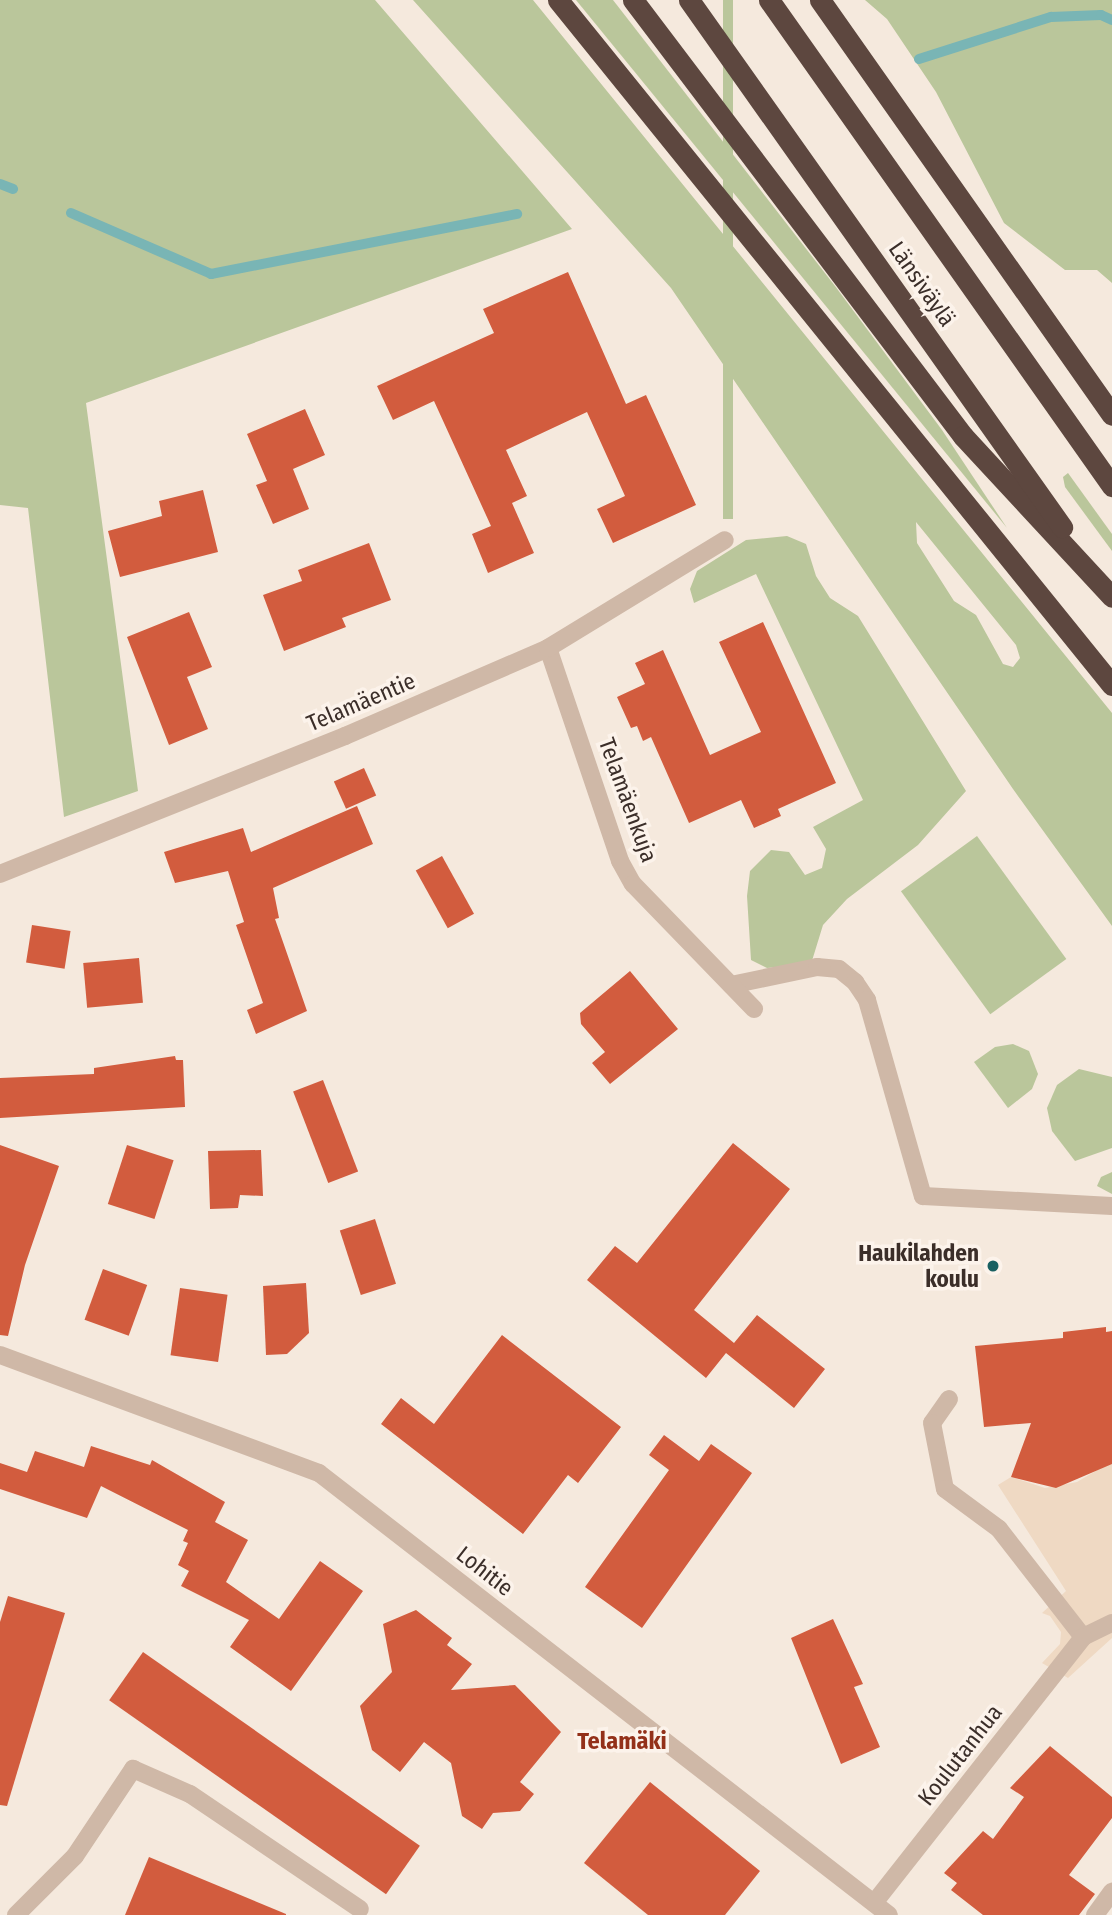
<!DOCTYPE html>
<html>
<head>
<meta charset="utf-8">
<style>
  body { margin:0 }
  #map { position:relative; width:1112px; height:1915px; overflow:hidden; background:#f5e9dd; font-family:"Fira Sans Condensed",sans-serif }
  div>[style] { position:absolute }
  .green>* { inset:0; background:#bac69b; transform-origin:0 0 }
  .plaza>* { inset:0; background:#efd9c3 }
  .stream>* { height:10px; margin:-5px; padding:0 5px; transform-origin:5px; border-radius:5px; background:#79b5b5 }
  .building>* { inset:0; background:#d25c3e; transform-origin:0 0 }
  .service>* { height:18px; margin:-9px; padding:0 9px; transform-origin:9px; border-radius:9px; background:#cfb8a7 }
  .minor>* { height:18px; margin:-9px; padding:0 9px; transform-origin:9px; border-radius:9px; background:#cfb8a7 }
  .motorway>* { height:21px; margin:-10.5px; padding:0 10.5px; transform-origin:10.5px; border-radius:10.5px; background:#5d473f }
  .dots>* { width:19px; height:19px; translate:-50% -50%; box-sizing:border-box; border:4px solid #fcf3eb; border-radius:50% }
  span { translate:-50% -50%; white-space:nowrap; text-align:center; line-height:1.15; -webkit-text-stroke:7px #fcf3eb; paint-order:stroke }
  .street-label { font-size:23px; color:#3b2e29 }
  .poi-label { font-size:23px; color:#3b2e29; font-weight:700 }
  .right { translate:-100% -50%; text-align:right }
  .neighbourhood-label { font-size:24px; color:#933019; font-weight:700 }
</style>
</head>
<body>
<div id="map">
  <div class="green">
    <div style="clip-path:polygon(0 0,375px 0,572px 229px,86px 403px,138px 791px,64px 817px,28px 508px,0 505px)"></div>
    <div style="clip-path:polygon(evenodd,413px 0,533px 0,1112px 713px,1112px 926px,1013px 789px,671px 288px,413px 0,916px 522px,1016px 645px,1020px 658px,1013px 667px,1003px 664px,976px 615px,954px 601px,917px 543px,916px 522px)"></div>
    <div style="clip-path:polygon(576px 0,613px 0,835px 286px,942px 430px,1007px 528px)"></div>
    <div style="left:723px;top:0;width:10px;height:519px"></div>
    <div style="clip-path:polygon(865px 0,1112px 0,1112px 283px,1097px 270px,1065px 270px,1004px 223px,936px 92px,887px 19px)"></div>
    <div style="clip-path:polygon(1068px 473px,1112px 534px,1112px 551px,1065px 487px,1063px 477px)"></div>
    <div style="clip-path:polygon(787px 536px,806px 544px,816px 576px,830px 598px,858px 616px,966px 791px,918px 845px,847px 899px,823px 925px,811px 964px,767px 968px,751px 960px,747px 896px,750px 871px,771px 850px,789px 852px,805px 875px,822px 868px,826px 849px,813px 827px,863px 800px,756px 574px,694px 603px,690px 589px,697px 571px,746px 540px)"></div>
    <div style="left:977px;top:836px;width:152px;height:94px;rotate:54deg"></div>
    <div style="clip-path:polygon(1013px 1044px,1029px 1051px,1038px 1074px,1032px 1089px,1008px 1108px,974px 1062px,995px 1047px)"></div>
    <div style="clip-path:polygon(1079px 1069px,1112px 1077px,1112px 1148px,1075px 1161px,1052px 1131px,1047px 1108px,1057px 1085px)"></div>
    <div style="clip-path:polygon(1112px 1172px,1112px 1194px,1097px 1186px,1101px 1177px)"></div>
  </div>
  <div class="plaza">
    <div style="clip-path:polygon(1112px 1443px,1112px 1638px,1068px 1678px,1042px 1663px,1060px 1644px,1061px 1632px,1050px 1616px,1042px 1613px,1066px 1591px,998px 1485px,1011px 1477px,1045px 1488px,1077px 1482px,1099px 1469px)"></div>
  </div>
  <div class="stream">
    <div style="left:919px;top:59px;width:139px;rotate:-17.7deg"></div>
    <div style="left:1051px;top:17px;width:50px;rotate:-2.3deg"></div>
    <div style="left:1101px;top:15px;width:12px;rotate:24deg"></div>
    <div style="left:0;top:184px;width:14px;rotate:21deg"></div>
    <div style="left:71px;top:213px;width:153px;rotate:23.5deg"></div>
    <div style="left:211px;top:274px;width:312px;rotate:-11.1deg"></div>
  </div>
  <div class="building">
    <div style="clip-path:polygon(568px 272px,626px 404px,646px 395px,696px 505px,613px 543px,597px 509px,625px 496px,587px 412px,506px 450px,527px 496px,512px 503px,534px 553px,488px 573px,472px 534px,491px 526px,434px 401px,393px 420px,377px 386px,494px 333px,483px 309px)"></div>
    <div style="clip-path:polygon(305px 409px,325px 455px,293px 469px,309px 509px,273px 524px,256px 485px,267px 481px,247px 434px)"></div>
    <div style="clip-path:polygon(203px 490px,218px 552px,120px 577px,108px 531px,162px 516px,159px 501px)"></div>
    <div style="clip-path:polygon(369px 543px,391px 600px,342px 618px,346px 627px,284px 651px,263px 595px,302px 581px,298px 570px)"></div>
    <div style="clip-path:polygon(189px 612px,212px 667px,187px 677px,208px 729px,169px 745px,127px 637px)"></div>
    <div style="clip-path:polygon(763px 622px,836px 783px,778px 809px,781px 816px,754px 828px,741px 800px,689px 823px,651px 737px,643px 741px,637px 726px,631px 728px,617px 697px,645px 684px,635px 663px,663px 650px,710px 755px,761px 732px,719px 642px)"></div>
    <div style="left:364px;top:768px;width:30px;height:33px;rotate:66deg"></div>
    <div style="clip-path:polygon(357px 806px,373px 844px,273px 888px,279px 918px,275px 919px,307px 1011px,256px 1034px,247px 1010px,263px 1003px,236px 925px,244px 922px,228px 871px,175px 883px,164px 852px,243px 828px,251px 852px)"></div>
    <div style="left:442px;top:856px;width:66px;height:30px;rotate:61deg"></div>
    <div style="left:32px;top:925px;width:39px;height:38px;rotate:9deg"></div>
    <div style="left:139px;top:958px;width:45px;height:56px;rotate:85deg"></div>
    <div style="clip-path:polygon(630px 971px,678px 1029px,610px 1084px,592px 1063px,605px 1052px,581px 1024px,580px 1013px)"></div>
    <div style="clip-path:polygon(175px 1056px,176px 1060px,183px 1060px,185px 1107px,0 1118px,0 1078px,94px 1074px,94px 1068px)"></div>
    <div style="left:323px;top:1080px;width:98px;height:32px;rotate:69deg"></div>
    <div style="clip-path:polygon(733px 1143px,790px 1189px,694px 1310px,734px 1343px,757px 1315px,825px 1369px,794px 1408px,726px 1353px,706px 1378px,587px 1280px,615px 1246px,637px 1263px)"></div>
    <div style="clip-path:polygon(0 1145px,59px 1166px,25px 1265px,8px 1336px,0 1335px)"></div>
    <div style="left:127px;top:1145px;width:49px;height:62px;rotate:18deg"></div>
    <div style="clip-path:polygon(261px 1150px,263px 1196px,240px 1195px,238px 1208px,210px 1209px,208px 1151px)"></div>
    <div style="left:375px;top:1219px;width:68px;height:37px;rotate:72deg"></div>
    <div style="left:103px;top:1269px;width:47px;height:54px;rotate:20deg"></div>
    <div style="clip-path:polygon(306px 1283px,309px 1333px,287px 1354px,266px 1355px,263px 1286px)"></div>
    <div style="left:180px;top:1288px;width:48px;height:68px;rotate:8deg"></div>
    <div style="clip-path:polygon(1106px 1327px,1106px 1332px,1112px 1331px,1112px 1464px,1056px 1488px,1011px 1477px,1031px 1423px,984px 1427px,975px 1346px,1063px 1338px,1063px 1332px)"></div>
    <div style="clip-path:polygon(502px 1335px,621px 1427px,578px 1483px,568px 1475px,523px 1534px,381px 1424px,401px 1398px,434px 1424px)"></div>
    <div style="clip-path:polygon(664px 1435px,699px 1461px,711px 1444px,752px 1473px,642px 1628px,585px 1587px,669px 1470px,649px 1455px)"></div>
    <div style="clip-path:polygon(91px 1446px,150px 1465px,152px 1460px,225px 1502px,215px 1522px,248px 1540px,226px 1582px,279px 1619px,320px 1561px,363px 1591px,291px 1691px,230px 1647px,249px 1620px,181px 1586px,189px 1571px,178px 1565px,188px 1543px,183px 1541px,188px 1530px,101px 1486px,87px 1518px,0 1489px,0 1463px,27px 1472px,35px 1451px,84px 1467px)"></div>
    <div style="clip-path:polygon(8px 1596px,65px 1613px,7px 1806px,0 1805px,0 1622px)"></div>
    <div style="clip-path:polygon(416px 1610px,452px 1638px,447px 1645px,472px 1664px,451px 1690px,515px 1685px,561px 1732px,520px 1782px,534px 1794px,520px 1811px,493px 1813px,482px 1829px,462px 1816px,451px 1763px,424px 1742px,400px 1772px,372px 1750px,360px 1706px,392px 1672px,383px 1624px)"></div>
    <div style="clip-path:polygon(833px 1619px,863px 1684px,854px 1687px,880px 1747px,841px 1764px,791px 1638px)"></div>
    <div style="left:143px;top:1652px;width:338px;height:59px;rotate:35deg"></div>
    <div style="clip-path:polygon(1050px 1746px,1112px 1797px,1112px 1818px,1069px 1875px,1095px 1894px,1079px 1915px,983px 1915px,951px 1890px,957px 1883px,944px 1873px,983px 1831px,993px 1839px,1024px 1797px,1010px 1788px)"></div>
    <div style="clip-path:polygon(650px 1782px,760px 1871px,725px 1915px,648px 1915px,584px 1863px)"></div>
    <div style="clip-path:polygon(149px 1857px,286px 1914px,286px 1915px,125px 1915px)"></div>
  </div>
  <div class="service">
    <div style="left:731px;top:985px;width:88px;rotate:-11.8deg"></div>
    <div style="left:817px;top:967px;width:22px;rotate:5deg"></div>
    <div style="left:839px;top:969px;width:21px;rotate:39deg"></div>
    <div style="left:855px;top:982px;width:22px;rotate:56deg"></div>
    <div style="left:867px;top:1000px;width:204px;rotate:74.1deg"></div>
    <div style="left:923px;top:1196px;width:189px;rotate:3deg"></div>
    <div style="left:949px;top:1399px;width:29px;rotate:125deg"></div>
    <div style="left:932px;top:1423px;width:67px;rotate:78.9deg"></div>
    <div style="left:945px;top:1489px;width:67px;rotate:36.5deg"></div>
    <div style="left:999px;top:1529px;width:137px;rotate:52.1deg"></div>
    <div style="left:1083px;top:1637px;width:32px;rotate:-26deg"></div>
    <div style="left:16px;top:1915px;width:83px;rotate:-45deg"></div>
    <div style="left:75px;top:1856px;width:105px;rotate:-56.3deg"></div>
    <div style="left:133px;top:1769px;width:62px;rotate:23.7deg"></div>
    <div style="left:190px;top:1794px;width:205px;rotate:34.1deg"></div>
    <div style="left:1095px;top:1915px;width:29px;rotate:-54deg"></div>
  </div>
  <div class="minor">
    <div style="left:548px;top:648px;width:225px;rotate:71.3deg"></div>
    <div style="left:620px;top:861px;width:26px;rotate:61deg"></div>
    <div style="left:633px;top:884px;width:174px;rotate:45.9deg"></div>
    <div style="left:0;top:874px;width:372px;rotate:-21.8deg"></div>
    <div style="left:345px;top:736px;width:221px;rotate:-23.4deg"></div>
    <div style="left:548px;top:648px;width:207px;rotate:-31.4deg"></div>
    <div style="left:0;top:1355px;width:340px;rotate:20.3deg"></div>
    <div style="left:319px;top:1473px;width:721px;rotate:37.79deg"></div>
    <div style="left:874px;top:1903px;width:338px;rotate:-51.8deg"></div>
  </div>
  <div class="motorway">
    <div style="left:558px;top:0;width:881px;rotate:51.04deg"></div>
    <div style="left:633px;top:0;width:547px;rotate:52.88deg"></div>
    <div style="left:963px;top:436px;width:219px;rotate:47.2deg"></div>
    <div style="left:689px;top:0;width:646px;rotate:54.71deg"></div>
    <div style="left:769px;top:0;width:595px;rotate:54.79deg"></div>
    <div style="left:820px;top:0;width:507px;rotate:54.87deg"></div>
  </div>
  <div class="dots">
    <div style="left:993px;top:1266px;background:#196061"></div>
  </div>
  <div class="street-label">
    <span style="left:922px;top:284px;rotate:55deg">Länsiväylä</span>
    <span style="left:361px;top:702px;rotate:-23deg">Telamäentie</span>
    <span style="left:628px;top:800px;rotate:70deg">Telamäenkuja</span>
    <span style="left:485px;top:1571px;rotate:38deg">Lohitie</span>
    <span style="left:960px;top:1755px;rotate:-52deg">Koulutanhua</span>
  </div>
  <div class="poi-label">
    <span class="right" style="left:979px;top:1266px">Haukilahden<br>koulu</span>
  </div>
  <div class="neighbourhood-label">
    <span style="left:622px;top:1742px">Telamäki</span>
  </div>
</div>
</body>
</html>
